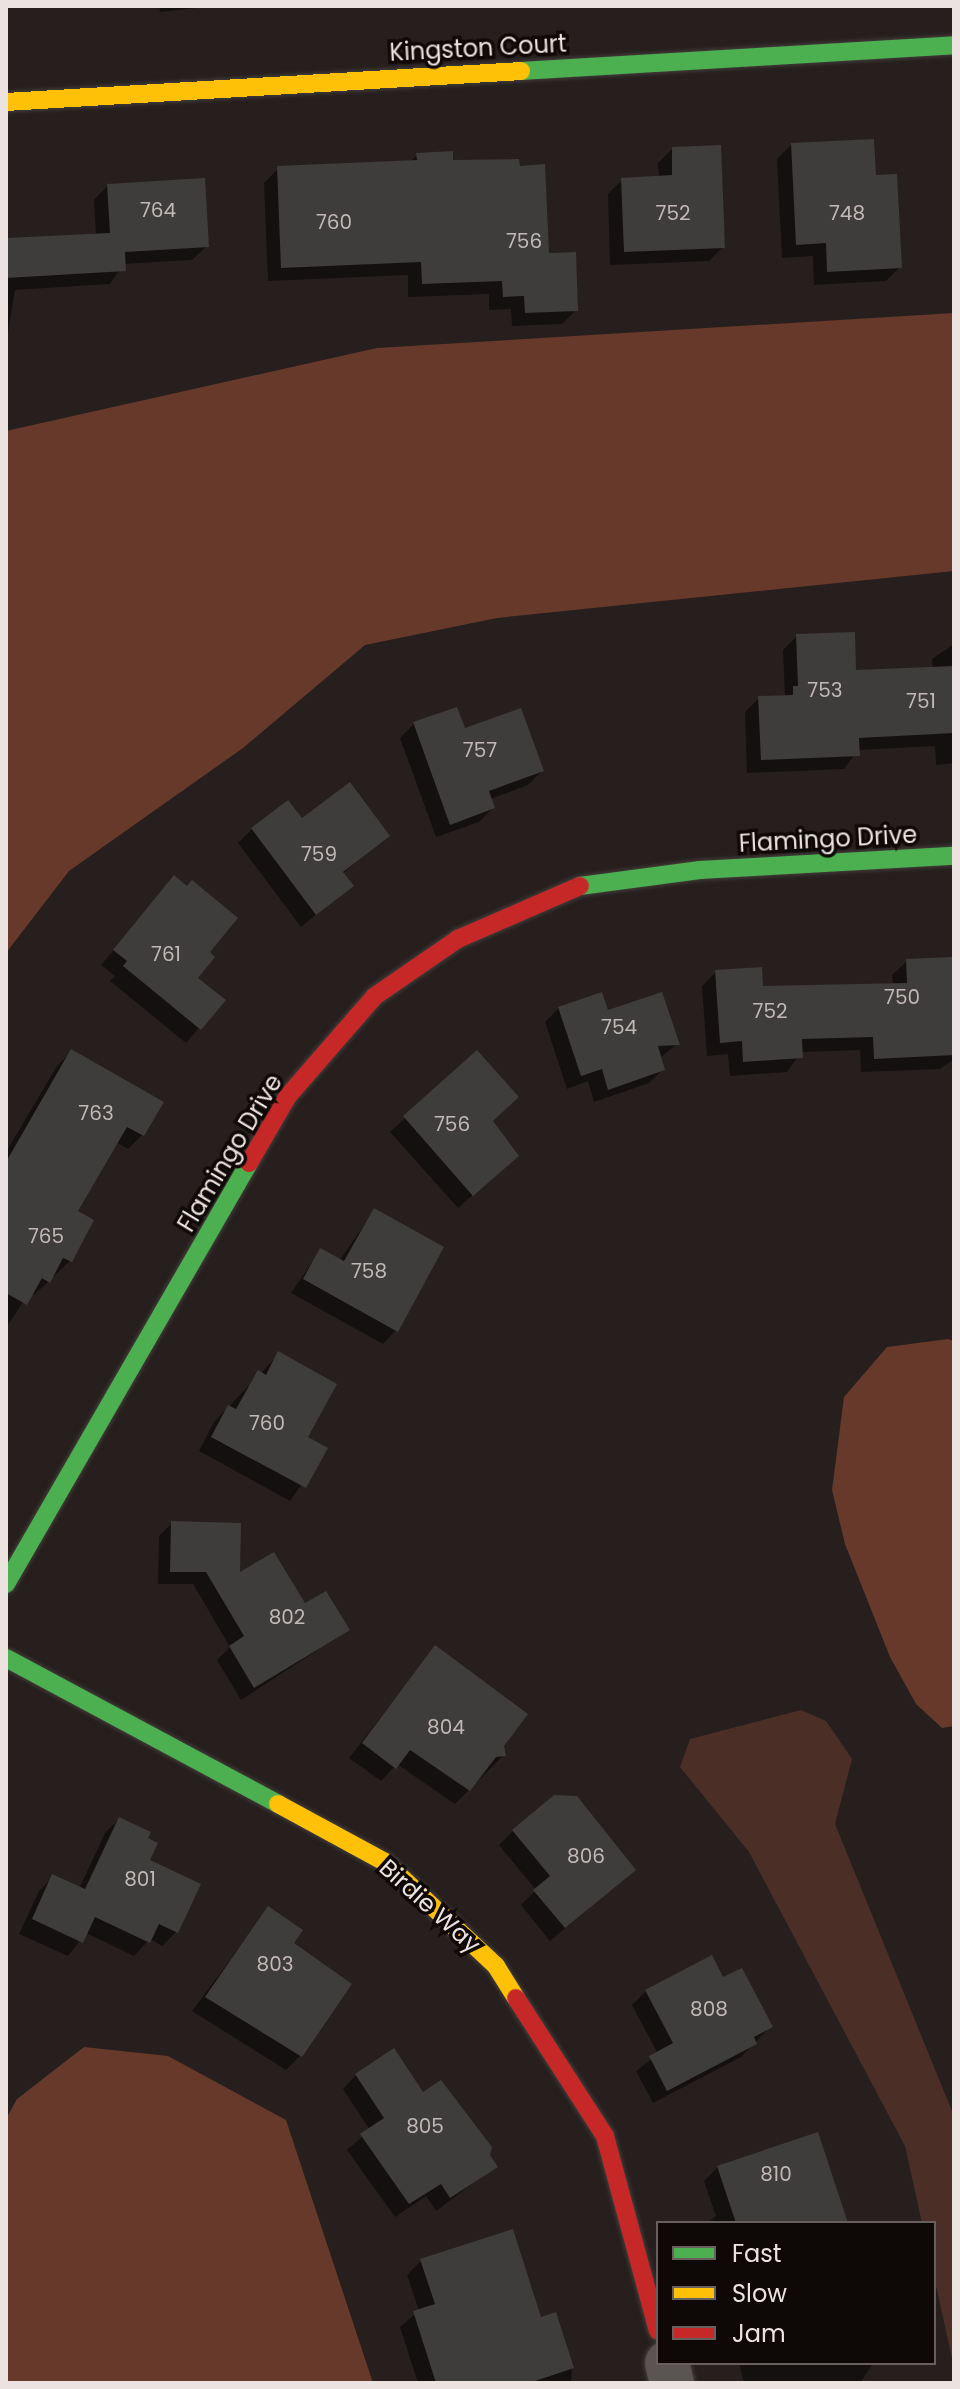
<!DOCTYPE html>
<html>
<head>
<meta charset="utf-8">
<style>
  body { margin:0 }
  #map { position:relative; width:960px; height:2389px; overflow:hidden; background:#261f1d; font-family:Poppins,sans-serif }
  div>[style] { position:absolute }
  .green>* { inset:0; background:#4b2f26 }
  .water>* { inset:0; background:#67392a }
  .shadow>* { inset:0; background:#0007 }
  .building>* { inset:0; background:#3f3c3c }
  .roads { filter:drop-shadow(0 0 2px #423d3b) drop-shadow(0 0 2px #423d3b) }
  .street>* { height:44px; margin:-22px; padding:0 22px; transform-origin:22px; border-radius:22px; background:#5a5553 }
  .fast>* { height:18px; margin:-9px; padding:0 9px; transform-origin:9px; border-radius:9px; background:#4caf50 }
  .slow>* { height:18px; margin:-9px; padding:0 9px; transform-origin:9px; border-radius:9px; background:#ffc107 }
  .jam>* { height:18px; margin:-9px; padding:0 9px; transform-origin:9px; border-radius:9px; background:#c62828 }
  span { translate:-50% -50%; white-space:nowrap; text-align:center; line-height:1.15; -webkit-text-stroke:7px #0e0907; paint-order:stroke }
  .number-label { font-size:20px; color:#c1b9b7 }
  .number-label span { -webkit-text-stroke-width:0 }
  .street-label { font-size:24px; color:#ece3e0 }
  .frame { position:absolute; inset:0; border:8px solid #ece3e0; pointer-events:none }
  .legend { position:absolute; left:656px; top:2221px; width:280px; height:144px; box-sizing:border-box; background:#0e0907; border:2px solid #67605e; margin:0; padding:10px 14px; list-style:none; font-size:24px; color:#ece3e0 }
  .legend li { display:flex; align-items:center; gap:16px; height:40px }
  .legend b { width:40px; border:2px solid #67605e }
</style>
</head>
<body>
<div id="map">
  <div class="green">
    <div style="clip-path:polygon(801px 1710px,826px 1721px,852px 1759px,835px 1824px,954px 2116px,954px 2367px,934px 2277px,934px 2223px,922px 2223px,905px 2146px,749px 1852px,680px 1767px,690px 1739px)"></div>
  </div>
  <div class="water">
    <div style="clip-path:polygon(954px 313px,954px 571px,497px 618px,365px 645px,243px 748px,69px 871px,6px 953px,6px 431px,377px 348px)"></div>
    <div style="clip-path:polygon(948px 1339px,954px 1341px,954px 1726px,942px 1728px,916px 1704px,890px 1657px,845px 1544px,832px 1490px,844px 1397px,887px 1347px)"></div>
    <div style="clip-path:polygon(84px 2047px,168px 2056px,286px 2120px,373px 2383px,6px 2383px,6px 2119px,17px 2099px)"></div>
  </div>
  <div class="shadow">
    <div style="clip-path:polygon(159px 6px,214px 6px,160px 12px)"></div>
    <div style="clip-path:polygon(791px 145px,874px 177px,900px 267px,886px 281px,814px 285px,813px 256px,782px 258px,777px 159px)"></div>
    <div style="clip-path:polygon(672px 149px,723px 247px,709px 261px,610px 265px,608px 194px,622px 180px,659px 178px,658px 163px)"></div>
    <div style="clip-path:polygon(417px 155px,451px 162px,576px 310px,562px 324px,512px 326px,511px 309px,489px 310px,489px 294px,408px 297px,408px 275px,268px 281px,264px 183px,278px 169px,409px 163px)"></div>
    <div style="clip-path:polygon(108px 185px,207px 246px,192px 260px,124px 264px,110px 284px,15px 290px,6px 345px,6px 240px,96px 237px,94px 200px)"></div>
    <div style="clip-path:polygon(797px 636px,854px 672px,933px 669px,932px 659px,954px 644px,954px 763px,936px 765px,935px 746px,858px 750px,844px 769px,747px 773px,745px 712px,759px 698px,785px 697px,783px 650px)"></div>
    <div style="clip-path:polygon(414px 724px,464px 731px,542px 771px,528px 785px,490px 799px,493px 808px,479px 822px,436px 837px,400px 738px)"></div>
    <div style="clip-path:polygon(301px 821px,387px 836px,342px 874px,351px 885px,301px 927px,238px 843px,252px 829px)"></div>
    <div style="clip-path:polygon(174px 878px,187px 889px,207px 953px,196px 978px,223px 1000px,186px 1043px,110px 981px,115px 976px,101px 965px)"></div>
    <div style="clip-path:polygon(907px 961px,954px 978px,954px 1059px,940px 1069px,861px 1072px,860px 1050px,801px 1052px,787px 1072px,730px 1076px,728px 1054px,707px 1056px,702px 986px,716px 972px,761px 988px,893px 985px,892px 975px)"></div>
    <div style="clip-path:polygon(559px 1008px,607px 1013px,677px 1044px,660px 1058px,663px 1069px,649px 1083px,594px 1102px,588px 1081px,567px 1089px,545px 1022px)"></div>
    <div style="clip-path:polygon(71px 1052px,142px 1135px,128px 1149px,116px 1142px,75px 1211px,70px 1261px,34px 1295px,29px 1293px,6px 1328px,6px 1152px,57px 1066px)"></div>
    <div style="clip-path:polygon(477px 1052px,502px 1169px,458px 1208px,390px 1132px)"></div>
    <div style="clip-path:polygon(374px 1211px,396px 1330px,383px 1344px,291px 1293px,320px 1251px,339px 1261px)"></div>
    <div style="clip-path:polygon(279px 1354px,305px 1438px,326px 1449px,290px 1501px,199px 1451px,214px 1422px)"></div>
    <div style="clip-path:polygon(172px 1523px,238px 1576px,348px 1630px,241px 1700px,217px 1660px,230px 1647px,193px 1584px,158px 1584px,159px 1536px)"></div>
    <div style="clip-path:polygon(435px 1648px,504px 1755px,455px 1804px,397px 1764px,381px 1781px,349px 1758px)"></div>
    <div style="clip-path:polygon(119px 1819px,145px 1839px,147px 1861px,176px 1932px,162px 1946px,150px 1939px,134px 1956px,86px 1933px,68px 1956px,19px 1934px,39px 1891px,53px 1877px,79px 1889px,105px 1833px)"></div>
    <div style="clip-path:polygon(513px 1831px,634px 1870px,550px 1941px,521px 1905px,536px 1890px,499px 1845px)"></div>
    <div style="clip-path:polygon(268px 1909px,300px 2056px,286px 2070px,192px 2011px)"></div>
    <div style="clip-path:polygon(722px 1980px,770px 2027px,741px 2057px,653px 2103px,636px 2071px,658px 2054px,632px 2005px,646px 1991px)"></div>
    <div style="clip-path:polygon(356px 2075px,488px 2155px,496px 2166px,436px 2211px,426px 2196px,395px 2217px,347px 2150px,370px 2130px,343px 2089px)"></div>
    <div style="clip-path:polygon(718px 2167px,846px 2223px,707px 2223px,716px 2216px,704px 2181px)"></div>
    <div style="clip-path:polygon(421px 2261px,540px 2319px,572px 2368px,571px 2383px,418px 2383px,400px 2327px,419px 2311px,407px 2275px)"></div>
    <div style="clip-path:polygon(739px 2363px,872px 2363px,873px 2364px,860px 2383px,744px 2383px)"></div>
  </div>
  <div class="building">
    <div style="clip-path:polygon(874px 139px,876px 175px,897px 174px,902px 268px,827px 272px,826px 243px,796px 245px,791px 143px)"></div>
    <div style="clip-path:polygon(721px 145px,725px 248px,624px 252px,621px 178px,672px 175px,672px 147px)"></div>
    <div style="clip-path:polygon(453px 151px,453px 160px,519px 159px,520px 166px,545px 164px,549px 253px,576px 252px,578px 311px,525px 313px,524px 296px,503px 297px,502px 281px,422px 284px,421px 262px,281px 268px,277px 166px,417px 160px,416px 153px)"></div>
    <div style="clip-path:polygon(205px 178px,209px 247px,125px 252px,126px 271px,6px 278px,6px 238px,110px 233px,107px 184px)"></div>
    <div style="clip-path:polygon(855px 632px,856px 670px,954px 666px,954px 733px,859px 738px,860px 756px,761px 760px,758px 696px,793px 695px,793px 686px,798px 686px,796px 634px)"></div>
    <div style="clip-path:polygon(457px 707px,465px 728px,521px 708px,544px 771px,489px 791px,495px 808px,450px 825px,413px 722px)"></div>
    <div style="clip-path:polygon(350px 782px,390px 836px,343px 872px,354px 886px,316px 915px,251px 828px,288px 800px,302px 818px)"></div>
    <div style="clip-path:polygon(174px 875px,187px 886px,192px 880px,238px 918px,210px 952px,215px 957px,198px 978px,226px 1000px,201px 1030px,123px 966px,127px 961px,113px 950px)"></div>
    <div style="clip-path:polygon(952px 957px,954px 1055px,874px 1059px,873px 1037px,802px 1039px,803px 1058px,743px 1062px,742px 1041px,720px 1043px,715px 970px,762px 967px,763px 986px,907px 983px,906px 959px)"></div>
    <div style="clip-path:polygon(602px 992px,608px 1010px,662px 992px,680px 1045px,658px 1046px,665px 1070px,608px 1090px,602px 1069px,581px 1076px,558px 1007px)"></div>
    <div style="clip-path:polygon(71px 1049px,164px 1102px,144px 1136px,127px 1127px,78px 1211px,94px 1220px,72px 1262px,63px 1258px,50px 1283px,42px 1278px,27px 1305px,6px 1293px,6px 1162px)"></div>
    <div style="clip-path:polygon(477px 1050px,519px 1097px,493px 1121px,519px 1156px,473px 1196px,403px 1116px)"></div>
    <div style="clip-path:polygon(374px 1208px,444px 1247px,398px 1332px,303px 1279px,320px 1248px,344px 1261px)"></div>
    <div style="clip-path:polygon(278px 1351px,337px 1384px,308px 1437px,328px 1448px,306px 1488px,211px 1437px,228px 1405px,236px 1409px,258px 1370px,266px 1375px)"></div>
    <div style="clip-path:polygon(171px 1521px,241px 1523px,240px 1572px,274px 1552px,305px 1603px,326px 1591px,350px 1630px,254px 1688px,229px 1646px,244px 1636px,206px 1572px,170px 1572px)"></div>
    <div style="clip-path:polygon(435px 1645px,528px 1714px,504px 1746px,506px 1756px,496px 1757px,470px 1791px,410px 1750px,396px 1769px,362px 1743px)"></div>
    <div style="clip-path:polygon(554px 1795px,577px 1796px,636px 1870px,565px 1928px,533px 1890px,550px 1876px,512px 1830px)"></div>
    <div style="clip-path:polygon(119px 1817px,151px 1832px,148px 1838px,158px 1843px,150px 1860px,201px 1884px,178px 1933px,159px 1924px,150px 1943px,95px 1917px,83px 1943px,32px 1919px,52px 1874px,85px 1889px)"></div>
    <div style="clip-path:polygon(268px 1906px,303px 1930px,294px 1943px,352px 1984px,302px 2057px,205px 1997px)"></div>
    <div style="clip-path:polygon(712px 1955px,723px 1977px,742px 1968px,773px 2027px,754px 2037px,757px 2044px,667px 2091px,649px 2056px,673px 2043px,645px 1990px)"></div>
    <div style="clip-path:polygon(394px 2048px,423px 2092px,441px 2080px,492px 2147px,490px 2155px,498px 2167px,450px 2198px,441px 2184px,409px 2204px,360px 2134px,384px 2118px,355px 2074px)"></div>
    <div style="clip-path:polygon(818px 2132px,848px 2223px,736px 2223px,717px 2166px)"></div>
    <div style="clip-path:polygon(513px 2229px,541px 2317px,556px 2312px,574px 2368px,529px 2383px,436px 2383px,413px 2311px,435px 2304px,420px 2259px)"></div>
  </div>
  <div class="roads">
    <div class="street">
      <div style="left:667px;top:2363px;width:21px;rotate:76deg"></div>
    </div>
    <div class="fast">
      <div style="left:521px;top:71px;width:434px;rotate:-3.4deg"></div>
      <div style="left:580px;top:886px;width:121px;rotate:-7.6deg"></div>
      <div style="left:700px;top:870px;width:254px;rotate:-3.2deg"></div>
      <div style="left:6px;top:1584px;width:486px;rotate:-60deg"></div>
      <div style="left:6px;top:1658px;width:309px;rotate:28.2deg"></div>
    </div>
    <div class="slow">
      <div style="left:6px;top:102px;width:516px;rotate:-3.44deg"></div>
      <div style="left:278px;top:1804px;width:122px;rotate:28.5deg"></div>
      <div style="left:385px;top:1862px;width:152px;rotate:43.1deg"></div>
      <div style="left:496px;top:1966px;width:38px;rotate:58deg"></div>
    </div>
    <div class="jam">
      <div style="left:249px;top:1163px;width:78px;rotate:-59.8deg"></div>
      <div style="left:288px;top:1096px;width:133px;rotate:-49deg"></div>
      <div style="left:375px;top:996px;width:101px;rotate:-34.5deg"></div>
      <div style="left:458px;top:939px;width:133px;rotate:-23.5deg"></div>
      <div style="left:516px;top:1998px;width:164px;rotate:57.2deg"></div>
      <div style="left:605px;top:2136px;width:202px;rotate:74.8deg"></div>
    </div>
  </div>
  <div class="number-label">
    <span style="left:158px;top:210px">764</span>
    <span style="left:673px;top:213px">752</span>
    <span style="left:847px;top:213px">748</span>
    <span style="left:334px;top:222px">760</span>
    <span style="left:524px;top:241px">756</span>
    <span style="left:825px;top:690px">753</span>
    <span style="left:921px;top:701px">751</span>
    <span style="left:480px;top:750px">757</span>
    <span style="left:319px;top:854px">759</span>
    <span style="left:166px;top:954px">761</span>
    <span style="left:902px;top:997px">750</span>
    <span style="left:770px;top:1011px">752</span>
    <span style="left:619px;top:1027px">754</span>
    <span style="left:96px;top:1113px">763</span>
    <span style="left:452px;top:1124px">756</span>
    <span style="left:46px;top:1236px">765</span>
    <span style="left:369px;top:1271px">758</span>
    <span style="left:267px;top:1423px">760</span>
    <span style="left:287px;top:1617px">802</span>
    <span style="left:446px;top:1727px">804</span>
    <span style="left:586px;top:1856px">806</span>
    <span style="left:140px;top:1879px">801</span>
    <span style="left:275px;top:1964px">803</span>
    <span style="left:709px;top:2009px">808</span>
    <span style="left:425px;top:2126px">805</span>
    <span style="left:776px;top:2174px">810</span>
  </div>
  <div class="street-label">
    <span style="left:478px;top:48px;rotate:-3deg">Kingston Court</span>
    <span style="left:828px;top:839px;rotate:-3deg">Flamingo Drive</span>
    <span style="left:230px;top:1153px;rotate:-59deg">Flamingo Drive</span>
    <span style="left:430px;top:1906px;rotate:42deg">Birdie Way</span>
  </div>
  <div class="frame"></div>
  <ul class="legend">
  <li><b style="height:10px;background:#4caf50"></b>Fast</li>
  <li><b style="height:10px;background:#ffc107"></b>Slow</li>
  <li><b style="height:10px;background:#c62828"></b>Jam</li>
  </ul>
</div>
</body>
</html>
